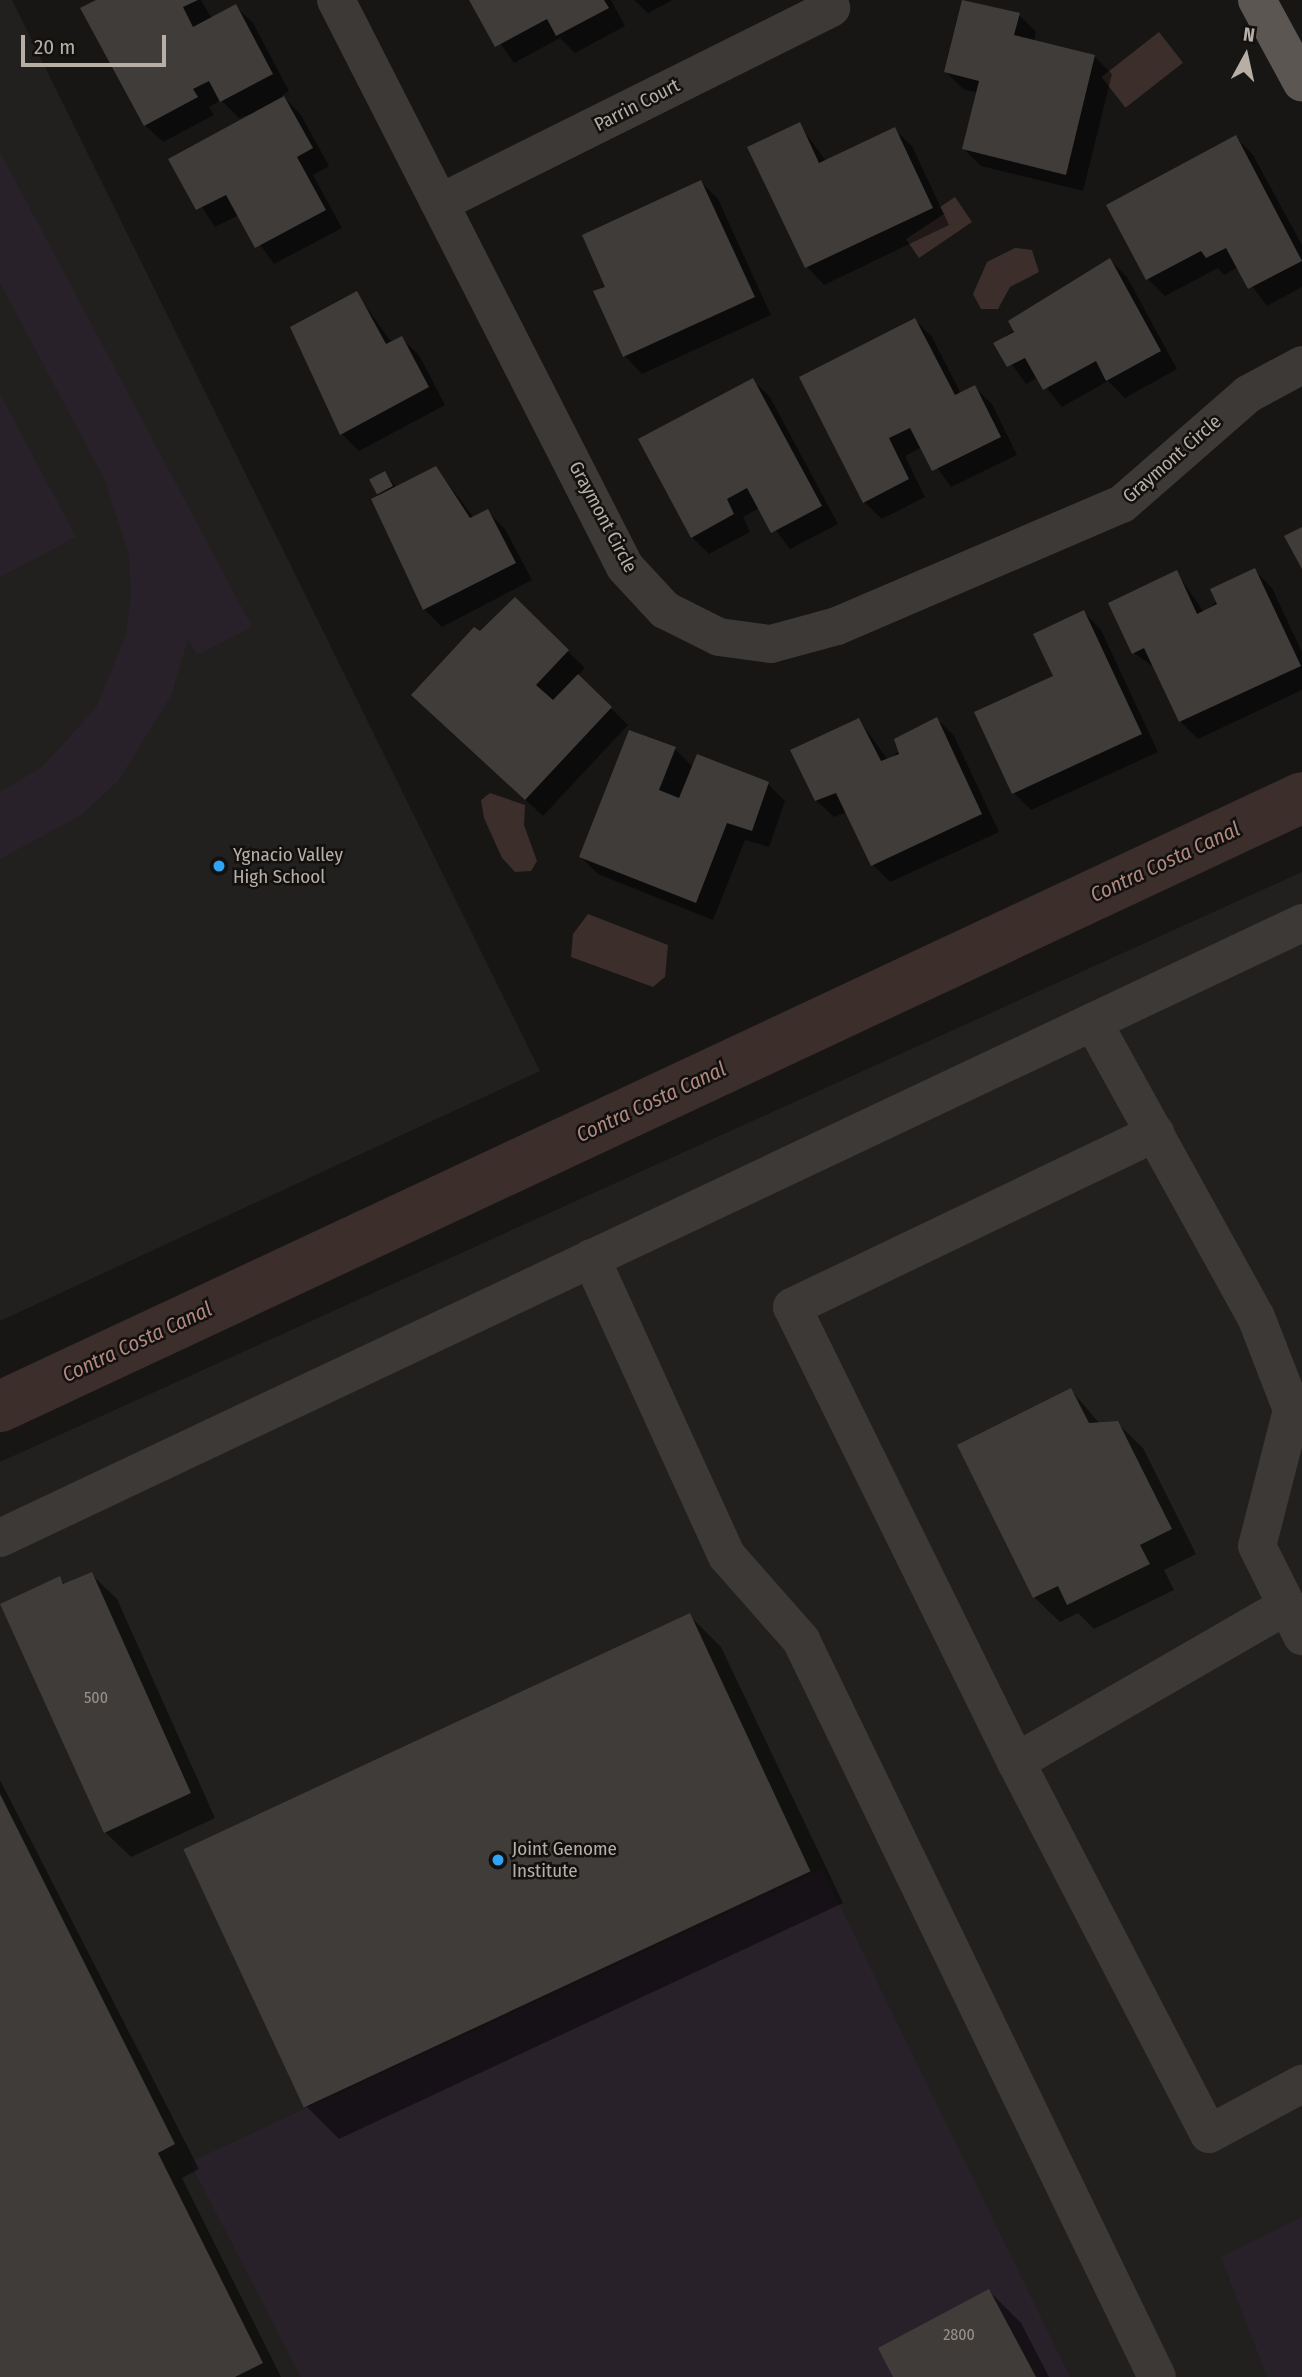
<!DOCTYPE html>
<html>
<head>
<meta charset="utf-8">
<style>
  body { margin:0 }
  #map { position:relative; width:1302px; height:2377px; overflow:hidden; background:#171615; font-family:"Fira Sans Condensed",sans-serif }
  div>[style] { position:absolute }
  .built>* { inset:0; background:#21201e }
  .green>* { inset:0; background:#28212a }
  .water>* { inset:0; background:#3b2e2b; transform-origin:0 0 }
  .shadow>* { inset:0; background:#0007 }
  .canal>* { height:51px; margin:-25.5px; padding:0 25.5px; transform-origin:25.5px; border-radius:25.5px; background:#3b2e2b }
  .building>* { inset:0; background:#3f3c3a; transform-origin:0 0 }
  .minor>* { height:38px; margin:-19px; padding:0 19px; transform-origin:19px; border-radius:19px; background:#3c3936 }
  .major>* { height:38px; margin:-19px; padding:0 19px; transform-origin:19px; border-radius:19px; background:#5b5652 }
  .dots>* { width:19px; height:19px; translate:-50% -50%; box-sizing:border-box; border:4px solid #121110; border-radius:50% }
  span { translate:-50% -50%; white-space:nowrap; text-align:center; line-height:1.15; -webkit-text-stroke:5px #121110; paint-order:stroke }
  .number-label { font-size:16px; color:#99928b }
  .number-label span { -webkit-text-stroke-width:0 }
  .street-label { font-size:19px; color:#b7aea6 }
  .poi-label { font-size:19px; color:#b7aea6 }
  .left { translate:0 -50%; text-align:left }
  .water-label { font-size:21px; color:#b2887d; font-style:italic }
  .north { position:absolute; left:1211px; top:21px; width:70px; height:70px; -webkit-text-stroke:5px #121110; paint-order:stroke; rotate:8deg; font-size:19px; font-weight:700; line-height:28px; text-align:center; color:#b7aea6 }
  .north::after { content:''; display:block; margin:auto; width:24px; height:32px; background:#b7aea6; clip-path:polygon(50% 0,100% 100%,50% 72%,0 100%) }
  .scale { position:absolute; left:21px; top:35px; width:145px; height:32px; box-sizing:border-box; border:4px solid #b7aea6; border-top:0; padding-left:9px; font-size:21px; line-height:24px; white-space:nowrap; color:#b7aea6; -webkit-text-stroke:5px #121110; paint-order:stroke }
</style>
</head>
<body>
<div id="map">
  <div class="built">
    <div style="clip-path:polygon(0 0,12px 0,540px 1071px,0 1321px)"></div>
    <div style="clip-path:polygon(1302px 872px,1302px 2377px,0 2377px,0 1462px)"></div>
  </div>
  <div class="green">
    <div style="clip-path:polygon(0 152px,252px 627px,197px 655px,188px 639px,171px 696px,118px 781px,81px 815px,0 859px,0 792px,42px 767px,96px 708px,126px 635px,131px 595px,129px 555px,105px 480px,0 283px)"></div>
    <div style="clip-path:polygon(0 394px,76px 537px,0 577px)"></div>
    <div style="clip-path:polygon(822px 1869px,1070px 2377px,301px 2377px,190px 2162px)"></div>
    <div style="clip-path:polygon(1302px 2217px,1302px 2377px,1267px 2377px,1221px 2257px)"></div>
  </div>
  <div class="water">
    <div style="left:1159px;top:32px;width:39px;height:73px;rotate:52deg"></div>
    <div style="clip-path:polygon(955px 197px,972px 222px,919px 258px,906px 239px,944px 214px,940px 207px)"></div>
    <div style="clip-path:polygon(1015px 248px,1032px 250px,1039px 272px,1010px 287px,998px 309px,981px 309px,973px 294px,987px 262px)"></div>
    <div style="clip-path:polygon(490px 793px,525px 805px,524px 825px,537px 861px,531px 871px,515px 872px,502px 858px,484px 818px,481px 800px)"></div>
    <div style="clip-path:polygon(588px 914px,668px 945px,665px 977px,653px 987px,571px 957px,573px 934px)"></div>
  </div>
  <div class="shadow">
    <div style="clip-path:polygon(100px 0,201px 0,212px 19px,235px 6px,253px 23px,289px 91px,282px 95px,301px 115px,329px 166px,313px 175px,342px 228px,274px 264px,239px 215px,215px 227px,170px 159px,255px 113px,239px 118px,221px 100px,209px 107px,214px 115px,163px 142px,145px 125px)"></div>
    <div style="clip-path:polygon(471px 0,611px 0,625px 26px,575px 53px,560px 38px,514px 63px)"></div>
    <div style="clip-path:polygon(634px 0,673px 0,648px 13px)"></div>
    <div style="clip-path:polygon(1019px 15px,1036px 32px,1034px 42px,1095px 57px,1112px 74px,1083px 191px,981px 166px,964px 149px,978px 93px,963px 89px,946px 72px)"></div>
    <div style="clip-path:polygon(799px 124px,826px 161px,894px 129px,912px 146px,949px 225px,824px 285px,807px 267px,749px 148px)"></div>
    <div style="clip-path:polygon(1236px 137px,1253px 155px,1302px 245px,1302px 287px,1267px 306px,1238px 267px,1224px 275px,1218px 268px,1165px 296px,1148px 279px)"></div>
    <div style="clip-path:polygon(701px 182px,718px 199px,771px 315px,642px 374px,625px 356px,596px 292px,607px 287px)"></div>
    <div style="clip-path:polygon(1110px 260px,1127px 277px,1177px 369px,1125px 398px,1108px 381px,1062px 407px,1038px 377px,1026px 384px,996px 343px)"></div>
    <div style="clip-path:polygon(357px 294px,392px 343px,401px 338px,419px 355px,445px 405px,359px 451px,342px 434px)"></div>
    <div style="clip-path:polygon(915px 320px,932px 337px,961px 394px,974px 387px,992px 404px,1017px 455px,951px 487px,922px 447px,905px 456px,925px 497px,882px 519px,864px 502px)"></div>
    <div style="clip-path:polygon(752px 380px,770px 397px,838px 524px,790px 549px,759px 508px,743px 517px,750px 532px,709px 554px,692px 537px)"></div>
    <div style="clip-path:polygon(436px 468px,474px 518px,487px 511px,505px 529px,532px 580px,442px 627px,424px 609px,371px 480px,385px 473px,397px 488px)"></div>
    <div style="clip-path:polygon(1254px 570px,1272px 588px,1302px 652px,1302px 690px,1198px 739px,1180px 721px,1155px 668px,1134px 653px,1176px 572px,1204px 612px)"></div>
    <div style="clip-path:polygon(515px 600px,585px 668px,578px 676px,628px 725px,543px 816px,431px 712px,480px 634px)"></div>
    <div style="clip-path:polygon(1084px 612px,1101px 630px,1158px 752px,1031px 810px,1014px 793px)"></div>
    <div style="clip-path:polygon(937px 719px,954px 736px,999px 832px,890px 882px,873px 865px,847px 812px,834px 817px,816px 800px,859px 720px,888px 760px)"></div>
    <div style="clip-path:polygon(675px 749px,694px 768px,768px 784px,785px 801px,769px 847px,745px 840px,713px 920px,598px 874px,581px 857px)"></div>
    <div style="clip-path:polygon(1071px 1390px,1100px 1424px,1117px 1423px,1143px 1448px,1196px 1554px,1164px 1570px,1174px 1590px,1094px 1629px,1078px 1613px,1060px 1622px,1034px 1597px)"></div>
    <div style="clip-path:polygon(91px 1574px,117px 1599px,215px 1818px,131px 1857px,105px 1832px,59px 1578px,66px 1585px)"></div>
    <div style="clip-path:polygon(689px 1615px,721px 1647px,843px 1903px,339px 2139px,307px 2107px)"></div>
    <div style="clip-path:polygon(0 1780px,199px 2169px,182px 2178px,281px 2377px,0 2377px)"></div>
    <div style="clip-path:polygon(989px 2291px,1021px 2323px,1049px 2377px,895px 2377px)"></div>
  </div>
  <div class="canal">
    <div style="left:0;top:1406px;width:1437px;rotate:-25.07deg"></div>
  </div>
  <div class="building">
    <div style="clip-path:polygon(96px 0,198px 0,183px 7px,193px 27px,236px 4px,273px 74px,220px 102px,209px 81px,193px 89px,198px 97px,144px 126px,80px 8px)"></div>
    <div style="clip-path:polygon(469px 0,604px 0,609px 8px,556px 36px,547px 19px,495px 47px)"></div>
    <div style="clip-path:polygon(962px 0,1020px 13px,1014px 35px,1095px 55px,1066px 175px,962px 149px,979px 81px,944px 72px)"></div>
    <div style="clip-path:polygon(284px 96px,313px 148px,297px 157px,326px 210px,255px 248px,226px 195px,196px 210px,168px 159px)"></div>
    <div style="clip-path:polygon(800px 122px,819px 163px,895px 127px,933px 208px,805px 268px,747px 147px)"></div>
    <div style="clip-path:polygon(1236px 135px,1302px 261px,1248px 289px,1226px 248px,1206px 258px,1201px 251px,1146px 280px,1106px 205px)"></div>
    <div style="clip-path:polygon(701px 180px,755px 297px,623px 357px,593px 291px,605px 287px,582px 235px)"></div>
    <div style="clip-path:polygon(1110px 258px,1161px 351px,1106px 381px,1096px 361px,1043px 390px,1025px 358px,1007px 367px,993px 343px,1014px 332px,1008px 321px)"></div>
    <div style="clip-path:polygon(357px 291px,386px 344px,402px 336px,429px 387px,340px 435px,290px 327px)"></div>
    <div style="clip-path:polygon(915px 318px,955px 395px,975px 385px,1001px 437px,932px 471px,910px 428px,889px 438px,909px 479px,863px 503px,799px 377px)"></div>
    <div style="clip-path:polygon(753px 378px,822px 506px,771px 533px,747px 488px,727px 499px,734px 514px,691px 538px,638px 439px)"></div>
    <div style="clip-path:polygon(436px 466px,470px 518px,488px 509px,516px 563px,423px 610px,371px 499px)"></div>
    <div style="left:385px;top:471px;width:17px;height:18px;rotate:62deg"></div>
    <div style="clip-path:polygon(1302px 527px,1302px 569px,1284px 536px)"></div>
    <div style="clip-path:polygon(1255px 568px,1301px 666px,1179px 722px,1144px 648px,1132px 654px,1108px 603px,1177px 570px,1197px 614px,1217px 604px,1210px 589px)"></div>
    <div style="clip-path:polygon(515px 597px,569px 650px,536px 685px,553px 700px,578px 674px,612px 707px,525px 800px,411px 695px,474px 627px,480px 631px)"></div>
    <div style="clip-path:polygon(1084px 610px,1142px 734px,1012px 794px,974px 712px,1053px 676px,1033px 634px)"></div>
    <div style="clip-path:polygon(937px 717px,982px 814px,871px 866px,836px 793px,815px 801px,790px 750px,859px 718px,881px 761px,899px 754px,894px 739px)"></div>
    <div style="clip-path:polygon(629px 730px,676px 747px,659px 790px,679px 798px,697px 754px,769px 782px,752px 831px,727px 823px,696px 903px,579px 857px)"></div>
    <div style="clip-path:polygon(1071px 1388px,1089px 1423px,1118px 1421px,1172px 1529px,1140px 1545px,1150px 1564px,1067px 1605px,1058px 1586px,1033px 1598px,957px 1445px)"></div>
    <div style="clip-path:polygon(92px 1572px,191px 1793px,104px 1833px,0 1604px,60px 1576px,63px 1584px)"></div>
    <div style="left:690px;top:1613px;width:285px;height:559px;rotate:65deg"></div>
    <div style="clip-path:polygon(0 1794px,175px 2144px,158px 2153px,263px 2363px,235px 2377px,0 2377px)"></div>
    <div style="clip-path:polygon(989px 2289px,1036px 2377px,893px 2377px,878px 2348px)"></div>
  </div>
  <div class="minor">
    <div style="left:336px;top:0;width:636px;rotate:62.99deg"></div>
    <div style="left:625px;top:567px;width:59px;rotate:47.1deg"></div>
    <div style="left:665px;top:610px;width:60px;rotate:26.6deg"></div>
    <div style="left:719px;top:637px;width:52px;rotate:7.7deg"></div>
    <div style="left:771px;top:644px;width:68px;rotate:-15.3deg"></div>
    <div style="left:837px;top:626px;width:310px;rotate:-23.2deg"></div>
    <div style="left:1122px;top:504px;width:167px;rotate:-41.1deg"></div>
    <div style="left:1248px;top:394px;width:61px;rotate:-28.2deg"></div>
    <div style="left:442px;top:202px;width:435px;rotate:-26.5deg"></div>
    <div style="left:1093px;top:1022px;width:337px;rotate:61.1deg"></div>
    <div style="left:1256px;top:1317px;width:100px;rotate:68.8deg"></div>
    <div style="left:1292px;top:1410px;width:140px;rotate:104.4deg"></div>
    <div style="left:1257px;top:1546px;width:101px;rotate:63.4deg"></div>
    <div style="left:591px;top:1258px;width:328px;rotate:65.5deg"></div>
    <div style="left:727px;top:1556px;width:112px;rotate:48.6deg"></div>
    <div style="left:801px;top:1640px;width:818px;rotate:64.22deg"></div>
    <div style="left:0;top:1538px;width:1440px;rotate:-25.28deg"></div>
    <div style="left:1286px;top:1606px;width:312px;rotate:150deg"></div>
    <div style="left:1016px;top:1762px;width:419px;rotate:62.6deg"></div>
    <div style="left:1209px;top:2134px;width:106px;rotate:-28.3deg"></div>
    <div style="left:1016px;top:1762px;width:507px;rotate:-116.21deg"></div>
    <div style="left:792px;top:1307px;width:403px;rotate:-25.6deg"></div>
  </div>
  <div class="major">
    <div style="left:1257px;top:0;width:94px;rotate:61.5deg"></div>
  </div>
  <div class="dots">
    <div style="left:219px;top:866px;background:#30a4f3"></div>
    <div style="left:498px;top:1860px;background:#30a4f3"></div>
  </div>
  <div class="number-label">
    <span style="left:96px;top:1698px">500</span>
    <span style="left:959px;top:2335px">2800</span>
  </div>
  <div class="street-label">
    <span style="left:637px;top:105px;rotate:-27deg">Parrin Court</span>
    <span style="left:1172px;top:459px;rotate:-41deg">Graymont Circle</span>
    <span style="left:603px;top:517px;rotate:62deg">Graymont Circle</span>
  </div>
  <div class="poi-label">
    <span class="left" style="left:233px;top:866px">Ygnacio Valley<br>High School</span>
    <span class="left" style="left:512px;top:1860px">Joint Genome<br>Institute</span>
  </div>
  <div class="water-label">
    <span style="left:1165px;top:862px;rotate:-25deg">Contra Costa Canal</span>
    <span style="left:651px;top:1102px;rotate:-25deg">Contra Costa Canal</span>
    <span style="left:137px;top:1342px;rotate:-25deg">Contra Costa Canal</span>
  </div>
  <div class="north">N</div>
  <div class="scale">20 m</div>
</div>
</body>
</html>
